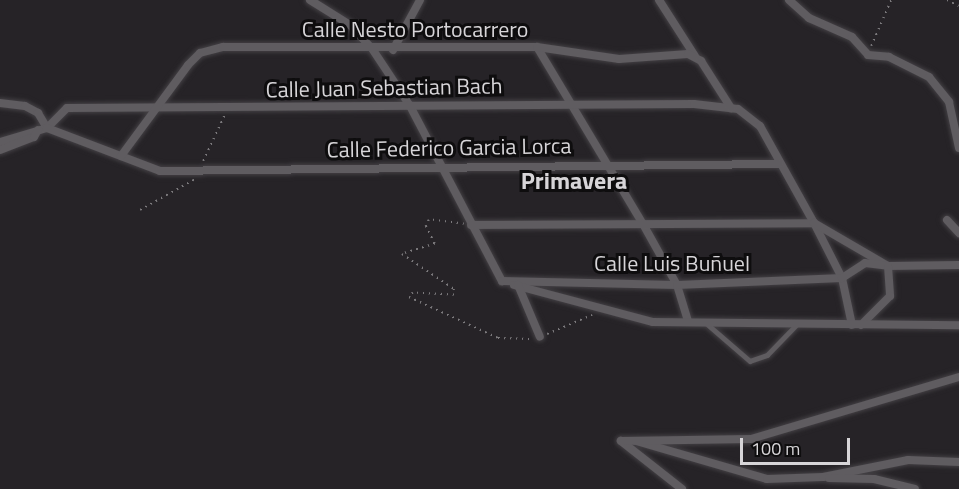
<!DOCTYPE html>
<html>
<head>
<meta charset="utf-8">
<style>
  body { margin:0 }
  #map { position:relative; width:959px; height:489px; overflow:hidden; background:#262327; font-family:"Titillium Web",sans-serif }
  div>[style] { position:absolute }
  .path>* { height:1.5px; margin-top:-0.75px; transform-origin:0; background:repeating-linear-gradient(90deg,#7c7a7d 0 1.5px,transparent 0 6px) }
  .roads { filter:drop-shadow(0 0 2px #434044) drop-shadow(0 0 2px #434044) }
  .service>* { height:4.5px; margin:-2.25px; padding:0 2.25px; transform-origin:2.25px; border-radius:2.25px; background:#5f5c60 }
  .minor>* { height:8px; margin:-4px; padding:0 4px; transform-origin:4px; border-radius:4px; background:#5f5c60 }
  span { translate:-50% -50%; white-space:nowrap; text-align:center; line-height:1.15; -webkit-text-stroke:6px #0e0d0e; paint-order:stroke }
  .street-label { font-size:22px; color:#d7d5d8 }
  .neighbourhood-label { font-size:24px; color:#d7d5d8; font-weight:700 }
  .scale { position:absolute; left:740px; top:438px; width:110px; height:27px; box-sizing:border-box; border:3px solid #d7d5d8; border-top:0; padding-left:8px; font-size:18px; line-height:21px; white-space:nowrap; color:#d7d5d8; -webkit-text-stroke:4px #0e0d0e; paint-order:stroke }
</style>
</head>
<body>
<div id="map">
  <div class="path">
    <div style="left:947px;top:0;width:13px;rotate:27deg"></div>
    <div style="left:871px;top:46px;width:50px;rotate:-66.5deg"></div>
    <div style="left:203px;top:161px;width:52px;rotate:-64.9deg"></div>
    <div style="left:140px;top:210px;width:63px;rotate:-29.4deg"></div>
    <div style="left:464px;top:224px;width:35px;rotate:-173deg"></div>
    <div style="left:429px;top:220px;width:7px;rotate:117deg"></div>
    <div style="left:426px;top:226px;width:20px;rotate:63deg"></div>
    <div style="left:435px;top:244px;width:34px;rotate:163deg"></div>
    <div style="left:402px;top:254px;width:63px;rotate:33.9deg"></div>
    <div style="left:454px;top:289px;width:6px;rotate:90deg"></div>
    <div style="left:454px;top:295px;width:41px;rotate:-177.2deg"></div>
    <div style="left:413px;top:293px;width:6px;rotate:135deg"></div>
    <div style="left:409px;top:297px;width:98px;rotate:24.7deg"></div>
    <div style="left:498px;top:338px;width:36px;rotate:2deg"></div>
    <div style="left:547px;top:334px;width:49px;rotate:-22.9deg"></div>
  </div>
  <div class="roads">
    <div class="service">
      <div style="left:706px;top:323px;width:58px;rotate:40.8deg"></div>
      <div style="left:750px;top:361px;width:18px;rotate:-19deg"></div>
      <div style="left:767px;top:355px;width:43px;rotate:-45.9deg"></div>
    </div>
    <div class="minor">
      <div style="left:310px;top:0;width:47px;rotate:32deg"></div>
      <div style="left:350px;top:25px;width:34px;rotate:47deg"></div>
      <div style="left:373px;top:50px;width:67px;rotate:56.5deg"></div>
      <div style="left:410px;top:106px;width:198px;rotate:62.3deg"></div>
      <div style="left:659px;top:0;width:67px;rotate:57.3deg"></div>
      <div style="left:789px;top:0;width:27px;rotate:42deg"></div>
      <div style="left:809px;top:18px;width:47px;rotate:23.8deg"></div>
      <div style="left:852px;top:37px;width:24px;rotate:48deg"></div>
      <div style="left:868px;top:55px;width:21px;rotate:5deg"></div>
      <div style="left:889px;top:57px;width:45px;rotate:26.6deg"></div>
      <div style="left:929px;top:77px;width:32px;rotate:51deg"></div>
      <div style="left:949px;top:102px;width:47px;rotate:77.7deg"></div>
      <div style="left:537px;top:47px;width:206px;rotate:59.1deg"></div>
      <div style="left:643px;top:224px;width:70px;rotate:60.9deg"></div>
      <div style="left:677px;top:285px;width:38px;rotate:73deg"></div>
      <div style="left:393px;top:50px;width:57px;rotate:-61.6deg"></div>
      <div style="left:0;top:103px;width:25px;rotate:7deg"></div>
      <div style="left:25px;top:106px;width:15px;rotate:28deg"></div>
      <div style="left:38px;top:113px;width:17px;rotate:59deg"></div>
      <div style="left:47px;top:128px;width:28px;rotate:-45deg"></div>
      <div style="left:67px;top:108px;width:627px;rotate:-0.37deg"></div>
      <div style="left:694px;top:104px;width:44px;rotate:6.5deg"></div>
      <div style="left:738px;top:109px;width:28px;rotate:38deg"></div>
      <div style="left:760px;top:126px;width:111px;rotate:60.9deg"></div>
      <div style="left:814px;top:223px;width:62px;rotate:63deg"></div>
      <div style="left:842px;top:278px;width:48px;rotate:78deg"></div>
      <div style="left:0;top:142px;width:49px;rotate:-16.6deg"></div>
      <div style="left:47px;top:128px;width:121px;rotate:20.8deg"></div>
      <div style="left:160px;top:171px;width:620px;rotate:-0.65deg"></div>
      <div style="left:0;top:150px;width:36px;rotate:-21deg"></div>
      <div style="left:34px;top:137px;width:8px;rotate:-60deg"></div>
      <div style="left:121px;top:156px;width:113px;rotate:-53.6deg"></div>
      <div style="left:188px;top:65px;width:17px;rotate:-45deg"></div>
      <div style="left:200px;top:53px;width:24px;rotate:-15deg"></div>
      <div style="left:223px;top:47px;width:314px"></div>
      <div style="left:537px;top:47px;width:83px;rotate:8.3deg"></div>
      <div style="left:619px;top:59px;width:69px;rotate:-4.1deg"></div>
      <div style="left:688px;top:54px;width:15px;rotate:28deg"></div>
      <div style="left:701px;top:61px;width:56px;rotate:57.4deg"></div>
      <div style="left:947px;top:220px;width:18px;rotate:47deg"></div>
      <div style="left:471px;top:225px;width:343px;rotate:-0.3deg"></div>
      <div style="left:814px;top:223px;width:86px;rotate:30.2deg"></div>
      <div style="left:888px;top:266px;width:71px;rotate:-0.8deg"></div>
      <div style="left:502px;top:281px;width:175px;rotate:1.3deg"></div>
      <div style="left:677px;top:285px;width:165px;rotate:-2.4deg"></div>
      <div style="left:842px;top:278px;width:27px;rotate:-33deg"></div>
      <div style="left:865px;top:263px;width:23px;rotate:7deg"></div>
      <div style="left:888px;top:266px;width:30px;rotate:86deg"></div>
      <div style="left:890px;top:296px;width:41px;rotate:135deg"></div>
      <div style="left:514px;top:285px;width:144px;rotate:14.9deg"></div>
      <div style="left:653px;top:322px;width:306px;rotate:0.6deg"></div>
      <div style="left:518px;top:285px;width:56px;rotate:67.1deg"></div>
      <div style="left:636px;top:441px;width:136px;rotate:16.2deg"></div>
      <div style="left:767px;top:479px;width:56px;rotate:-2deg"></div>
      <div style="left:823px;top:477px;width:87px;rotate:-11.3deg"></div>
      <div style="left:908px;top:460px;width:51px;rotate:2.2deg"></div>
      <div style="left:829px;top:478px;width:45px;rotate:1.3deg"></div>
      <div style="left:874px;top:479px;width:42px;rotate:13.7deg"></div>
      <div style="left:682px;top:489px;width:78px;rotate:-141.8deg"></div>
      <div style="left:621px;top:441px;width:130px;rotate:-0.9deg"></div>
      <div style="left:751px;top:439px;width:217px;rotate:-16.6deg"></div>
    </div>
  </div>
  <div class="street-label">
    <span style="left:415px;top:30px">Calle Nesto Portocarrero</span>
    <span style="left:384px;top:88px;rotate:-1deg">Calle Juan Sebastian Bach</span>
    <span style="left:449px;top:148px;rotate:-1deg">Calle Federico Garcia Lorca</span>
    <span style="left:672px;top:264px">Calle Luis Buñuel</span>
  </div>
  <div class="neighbourhood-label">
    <span style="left:574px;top:181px">Primavera</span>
  </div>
  <div class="scale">100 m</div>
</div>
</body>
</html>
